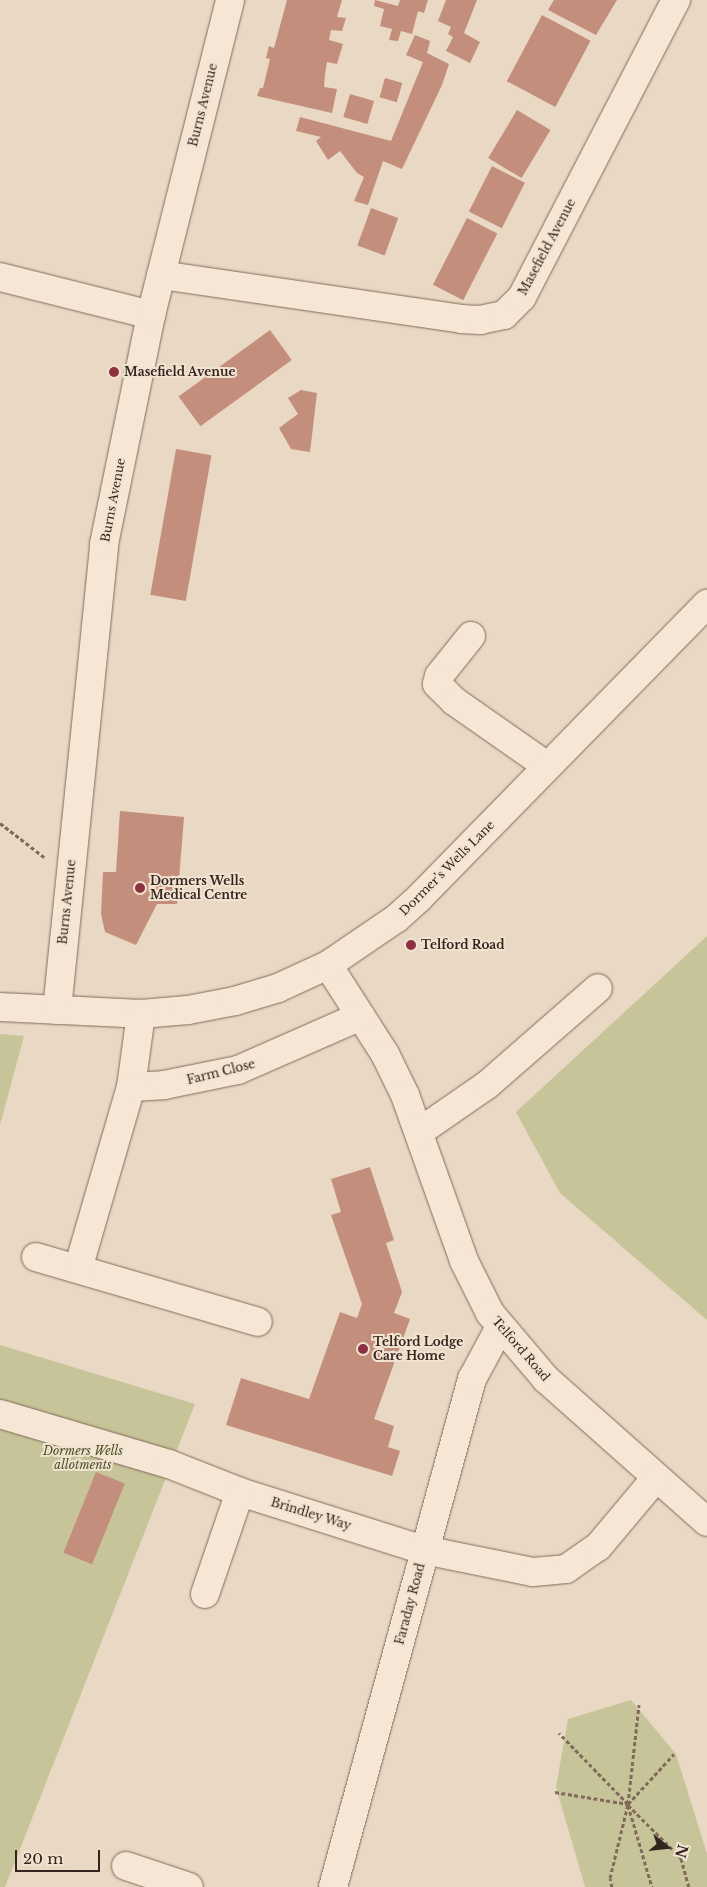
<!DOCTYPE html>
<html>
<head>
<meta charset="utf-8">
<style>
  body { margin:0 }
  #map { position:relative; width:707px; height:1887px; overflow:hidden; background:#e9d8c3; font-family:"Libre Baskerville",serif }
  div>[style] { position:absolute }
  .green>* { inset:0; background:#c6c498 }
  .building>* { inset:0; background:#c48e7c; transform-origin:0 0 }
  .path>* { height:3px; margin-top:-1.5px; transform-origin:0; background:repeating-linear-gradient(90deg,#826a5b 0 4px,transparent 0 6.5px) }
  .roads { filter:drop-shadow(0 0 1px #826a5b) drop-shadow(0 0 1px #826a5b) }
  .minor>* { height:28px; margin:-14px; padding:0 14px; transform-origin:14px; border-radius:14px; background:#f5e6d5 }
  .dots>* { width:14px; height:14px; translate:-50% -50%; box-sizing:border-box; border:2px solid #f2e3d1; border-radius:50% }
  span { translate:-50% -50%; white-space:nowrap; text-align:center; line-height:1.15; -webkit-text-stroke:4px #f2e3d1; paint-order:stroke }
  .street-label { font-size:12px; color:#33251e }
  .poi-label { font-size:12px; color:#33251e; font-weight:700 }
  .left { translate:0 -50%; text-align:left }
  .park-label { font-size:12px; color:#4a4e26; font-style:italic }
  .north { position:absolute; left:642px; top:1822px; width:50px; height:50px; -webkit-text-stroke:4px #f2e3d1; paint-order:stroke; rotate:106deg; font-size:14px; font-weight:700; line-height:20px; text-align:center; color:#33251e }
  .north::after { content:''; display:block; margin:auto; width:18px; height:22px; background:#33251e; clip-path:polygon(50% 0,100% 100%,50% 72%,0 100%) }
  .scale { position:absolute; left:15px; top:1850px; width:85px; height:22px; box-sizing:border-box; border:2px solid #33251e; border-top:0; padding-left:6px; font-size:15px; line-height:18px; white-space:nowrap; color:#33251e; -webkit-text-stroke:4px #f2e3d1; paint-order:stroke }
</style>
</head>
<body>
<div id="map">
  <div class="green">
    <div style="clip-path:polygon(707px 936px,707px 1320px,560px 1193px,516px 1112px)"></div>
    <div style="clip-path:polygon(0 1034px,24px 1036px,0 1125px)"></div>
    <div style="clip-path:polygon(0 1345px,195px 1404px,5px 1887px,0 1887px)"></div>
    <div style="clip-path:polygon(631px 1700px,676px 1754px,707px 1854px,707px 1887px,585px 1887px,556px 1787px,568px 1719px)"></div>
  </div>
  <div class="building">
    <div style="clip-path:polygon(287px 0,342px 0,337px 17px,346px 18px,342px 31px,331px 30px,329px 40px,343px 44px,337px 64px,327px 62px,325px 74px,324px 87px,337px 89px,332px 113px,257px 96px,260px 88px,263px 88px,270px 59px,266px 58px,269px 46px,274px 48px)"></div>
    <div style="clip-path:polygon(375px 0,398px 6px,400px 0,428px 0,424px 13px,418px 11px,412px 34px,401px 31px,398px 41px,389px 40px,392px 29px,380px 26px,384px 9px,374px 6px)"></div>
    <div style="clip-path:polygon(446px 0,477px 0,464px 33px,480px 42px,470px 63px,446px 51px,453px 37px,448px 34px,451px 27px,438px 21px)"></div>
    <div style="clip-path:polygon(554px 0,617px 0,596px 35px,548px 10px)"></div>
    <div style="left:542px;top:15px;width:55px;height:75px;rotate:28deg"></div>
    <div style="clip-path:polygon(415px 35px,430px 41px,427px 53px,449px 64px,442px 85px,402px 169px,383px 161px,368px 205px,354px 201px,364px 177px,357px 173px,340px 151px,328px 160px,316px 141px,321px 137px,296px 131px,300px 117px,391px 141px,423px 62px,406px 55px)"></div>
    <div style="left:385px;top:78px;width:18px;height:20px;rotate:16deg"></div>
    <div style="left:350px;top:94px;width:25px;height:24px;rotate:16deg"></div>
    <div style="left:517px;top:110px;width:39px;height:56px;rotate:31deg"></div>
    <div style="left:492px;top:166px;width:37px;height:51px;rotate:27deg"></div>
    <div style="left:371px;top:208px;width:29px;height:40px;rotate:20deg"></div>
    <div style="left:467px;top:218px;width:34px;height:75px;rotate:27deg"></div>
    <div style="left:270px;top:330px;width:37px;height:113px;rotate:54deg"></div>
    <div style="clip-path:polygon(301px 390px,317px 393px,310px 452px,291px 449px,279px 428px,298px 414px,288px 398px)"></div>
    <div style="left:176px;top:449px;width:36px;height:148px;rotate:10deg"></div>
    <div style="clip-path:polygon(120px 811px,184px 817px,177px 904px,157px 904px,136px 945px,105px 932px,101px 914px,103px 872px,116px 872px)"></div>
    <div style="clip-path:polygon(370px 1167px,394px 1240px,386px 1243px,402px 1292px,394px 1313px,410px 1319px,374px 1419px,394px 1426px,388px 1447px,400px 1451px,392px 1476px,226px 1425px,241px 1378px,309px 1399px,340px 1312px,357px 1318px,362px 1304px,331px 1215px,341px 1212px,331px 1179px)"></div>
    <div style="left:96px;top:1472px;width:31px;height:87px;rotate:22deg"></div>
  </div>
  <div class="path">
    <div style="left:0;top:823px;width:56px;rotate:37.7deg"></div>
    <div style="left:555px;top:1792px;width:74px;rotate:9.3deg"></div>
    <div style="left:628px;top:1804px;width:99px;rotate:-134.2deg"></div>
    <div style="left:628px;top:1804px;width:68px;rotate:-47.4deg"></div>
    <div style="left:628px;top:1805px;width:75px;rotate:45deg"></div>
    <div style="left:681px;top:1858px;width:30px;rotate:75deg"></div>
    <div style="left:628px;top:1805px;width:85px;rotate:73.7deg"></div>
    <div style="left:612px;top:1887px;width:9px;rotate:-103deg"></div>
    <div style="left:610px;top:1878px;width:76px;rotate:-76.3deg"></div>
    <div style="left:628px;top:1804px;width:100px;rotate:-83.7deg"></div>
  </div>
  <div class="roads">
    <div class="minor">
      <div style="left:161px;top:275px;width:303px;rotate:8.3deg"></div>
      <div style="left:461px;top:319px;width:19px;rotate:3deg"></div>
      <div style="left:480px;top:320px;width:25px;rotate:-12deg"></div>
      <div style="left:504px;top:315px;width:25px;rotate:-45deg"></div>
      <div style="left:522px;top:297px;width:335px;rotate:-62.6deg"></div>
      <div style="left:0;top:277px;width:156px;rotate:14.1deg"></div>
      <div style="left:471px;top:636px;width:51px;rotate:128.7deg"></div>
      <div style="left:439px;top:676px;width:8px;rotate:104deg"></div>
      <div style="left:437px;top:684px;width:24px;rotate:45deg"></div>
      <div style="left:454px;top:701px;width:113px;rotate:35deg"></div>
      <div style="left:328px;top:965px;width:106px;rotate:57.4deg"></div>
      <div style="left:385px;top:1054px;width:46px;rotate:64deg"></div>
      <div style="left:405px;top:1095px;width:176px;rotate:70.4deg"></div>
      <div style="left:464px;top:1261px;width:58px;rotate:63.4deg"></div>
      <div style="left:490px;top:1313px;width:87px;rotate:49.7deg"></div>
      <div style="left:546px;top:1379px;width:215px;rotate:41.6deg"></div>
      <div style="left:0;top:1007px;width:141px;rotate:2.8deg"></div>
      <div style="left:141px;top:1014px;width:47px;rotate:-4.9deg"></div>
      <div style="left:188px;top:1010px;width:48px;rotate:-10.8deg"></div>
      <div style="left:235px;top:1001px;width:45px;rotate:-16.8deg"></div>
      <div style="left:278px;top:988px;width:55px;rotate:-24.7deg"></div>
      <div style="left:328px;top:965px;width:83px;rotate:-34.3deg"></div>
      <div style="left:397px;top:918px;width:30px;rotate:-42deg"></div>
      <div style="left:419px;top:898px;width:412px;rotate:-45.6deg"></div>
      <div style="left:57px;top:1010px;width:468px;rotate:-84.2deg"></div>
      <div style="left:104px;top:544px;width:234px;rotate:-78.4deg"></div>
      <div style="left:151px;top:315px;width:325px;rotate:-75.9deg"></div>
      <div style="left:131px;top:1087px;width:74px;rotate:-82.2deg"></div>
      <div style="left:419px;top:1132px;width:83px;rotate:-34.7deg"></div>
      <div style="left:487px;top:1085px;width:147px;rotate:-41.1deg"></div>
      <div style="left:36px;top:1257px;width:231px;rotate:16.3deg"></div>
      <div style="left:78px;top:1269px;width:190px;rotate:-73.8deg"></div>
      <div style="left:131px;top:1087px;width:33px;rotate:-3deg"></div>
      <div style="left:164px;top:1085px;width:76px;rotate:-11.5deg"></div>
      <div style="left:238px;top:1070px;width:134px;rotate:-23.7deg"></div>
      <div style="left:0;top:1414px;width:176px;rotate:16.5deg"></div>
      <div style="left:169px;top:1464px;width:76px;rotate:21.5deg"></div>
      <div style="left:240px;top:1492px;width:193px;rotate:17.5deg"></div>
      <div style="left:424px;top:1550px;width:111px;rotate:11.4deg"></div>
      <div style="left:533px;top:1572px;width:33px;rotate:-5deg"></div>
      <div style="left:566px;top:1569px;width:39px;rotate:-35deg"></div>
      <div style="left:598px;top:1547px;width:90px;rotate:-50deg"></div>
      <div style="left:205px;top:1594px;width:108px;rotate:-71.1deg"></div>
      <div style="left:126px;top:1866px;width:66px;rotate:18.4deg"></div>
      <div style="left:333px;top:1887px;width:527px;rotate:-74.7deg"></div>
      <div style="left:472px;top:1379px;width:59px;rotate:-61.7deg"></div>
    </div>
  </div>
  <div class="dots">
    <div style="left:114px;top:372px;background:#8b3140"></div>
    <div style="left:140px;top:888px;background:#8b3140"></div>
    <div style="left:411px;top:945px;background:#8b3140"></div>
    <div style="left:363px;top:1349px;background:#8b3140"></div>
  </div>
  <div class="street-label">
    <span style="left:203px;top:105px;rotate:-76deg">Burns Avenue</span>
    <span style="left:547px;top:247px;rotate:-62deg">Masefield Avenue</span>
    <span style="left:113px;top:500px;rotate:-79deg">Burns Avenue</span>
    <span style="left:447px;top:868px;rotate:-45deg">Dormer’s Wells Lane</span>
    <span style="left:67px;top:902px;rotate:-84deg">Burns Avenue</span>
    <span style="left:221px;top:1072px;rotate:-14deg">Farm Close</span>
    <span style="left:521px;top:1349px;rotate:49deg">Telford Road</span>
    <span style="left:311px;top:1514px;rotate:17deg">Brindley Way</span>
    <span style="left:410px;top:1604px;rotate:-75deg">Faraday Road</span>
  </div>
  <div class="poi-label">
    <span class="left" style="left:124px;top:372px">Masefield Avenue</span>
    <span class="left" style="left:150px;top:888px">Dormers Wells<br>Medical Centre</span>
    <span class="left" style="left:421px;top:945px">Telford Road</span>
    <span class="left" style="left:373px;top:1349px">Telford Lodge<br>Care Home</span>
  </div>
  <div class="park-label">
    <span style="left:83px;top:1458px">Dormers Wells<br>allotments</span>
  </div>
  <div class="north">N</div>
  <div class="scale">20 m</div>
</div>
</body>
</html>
